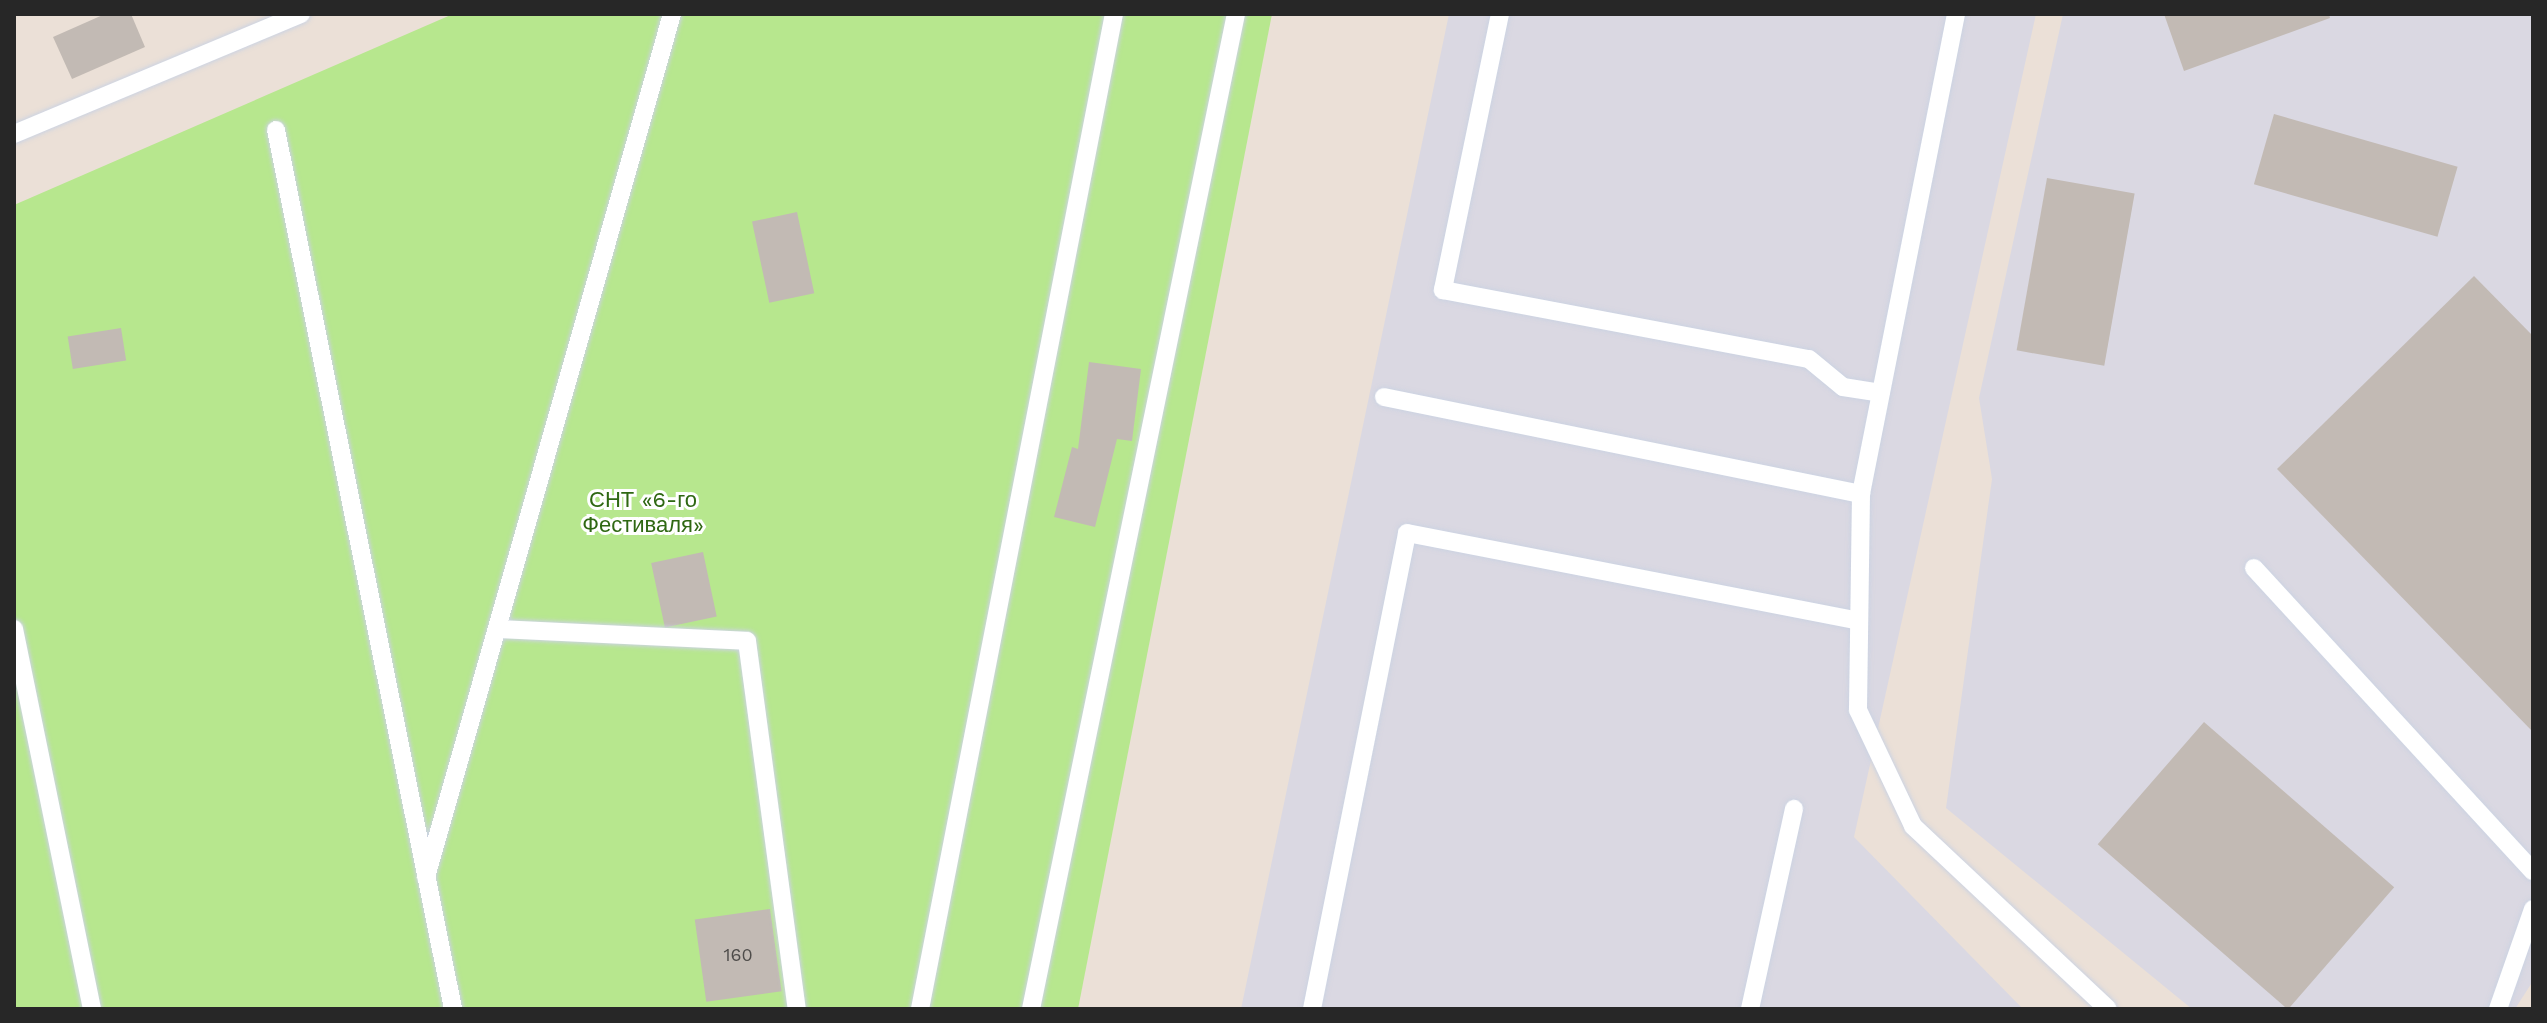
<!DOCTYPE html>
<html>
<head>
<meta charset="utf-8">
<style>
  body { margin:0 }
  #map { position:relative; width:2547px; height:1023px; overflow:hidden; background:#ebe0d7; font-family:"Work Sans",sans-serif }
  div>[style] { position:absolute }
  .industrial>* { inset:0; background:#dad8e2 }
  .green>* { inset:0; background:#b7e78e }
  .building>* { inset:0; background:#c2bab4; transform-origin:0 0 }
  .roads { filter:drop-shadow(0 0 2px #ccd3e2) drop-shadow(0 0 2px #ccd3e2) }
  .lane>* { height:18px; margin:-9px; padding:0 9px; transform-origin:9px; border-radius:9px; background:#fff }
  span { translate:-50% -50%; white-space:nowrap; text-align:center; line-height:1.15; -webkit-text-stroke:6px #fff; paint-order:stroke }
  .number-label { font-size:18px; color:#4e4c4a }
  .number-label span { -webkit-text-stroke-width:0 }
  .park-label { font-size:22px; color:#2f6813 }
  .frame { position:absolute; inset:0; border:16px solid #272727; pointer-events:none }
</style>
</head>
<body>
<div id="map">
  <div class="industrial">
    <div style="clip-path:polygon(1449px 14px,2036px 14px,1854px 837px,2023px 1009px,1241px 1009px)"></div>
    <div style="clip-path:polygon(2063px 14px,2533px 14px,2533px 981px,2515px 1009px,2192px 1009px,1946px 808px,1992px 479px,1979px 398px)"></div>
  </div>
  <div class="green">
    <div style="clip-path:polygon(453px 14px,1272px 14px,1078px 1009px,14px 1009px,14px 205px)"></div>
  </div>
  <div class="building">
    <div style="clip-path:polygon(105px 14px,131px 14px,145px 47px,72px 79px,53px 37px)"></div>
    <div style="clip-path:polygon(2164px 14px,2329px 14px,2330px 18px,2184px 71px)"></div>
    <div style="left:2274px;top:114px;width:191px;height:73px;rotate:16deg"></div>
    <div style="left:2047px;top:178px;width:89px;height:175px;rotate:10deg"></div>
    <div style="left:797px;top:212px;width:83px;height:46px;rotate:78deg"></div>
    <div style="clip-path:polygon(2474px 276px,2533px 336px,2533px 732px,2277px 469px)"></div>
    <div style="left:121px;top:328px;width:33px;height:54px;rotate:81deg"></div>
    <div style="clip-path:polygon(1089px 362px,1141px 369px,1132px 441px,1117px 439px,1095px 527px,1054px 517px,1072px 447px,1078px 449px)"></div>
    <div style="left:703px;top:552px;width:66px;height:53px;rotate:78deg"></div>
    <div style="left:2204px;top:722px;width:252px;height:162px;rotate:41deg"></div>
    <div style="left:770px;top:909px;width:83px;height:76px;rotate:82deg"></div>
  </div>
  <div class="roads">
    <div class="lane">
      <div style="left:1500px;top:14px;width:282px;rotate:101.7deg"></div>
      <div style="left:1443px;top:290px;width:372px;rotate:10.7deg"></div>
      <div style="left:1809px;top:359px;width:44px;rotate:39.5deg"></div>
      <div style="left:1843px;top:387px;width:38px;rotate:9deg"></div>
      <div style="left:1956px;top:14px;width:489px;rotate:101.2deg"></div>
      <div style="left:1861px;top:494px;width:216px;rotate:90.8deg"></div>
      <div style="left:1858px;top:710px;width:128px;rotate:64.6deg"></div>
      <div style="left:1913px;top:826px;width:267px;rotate:43.2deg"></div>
      <div style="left:276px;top:130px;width:897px;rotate:78.61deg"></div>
      <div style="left:14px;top:134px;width:311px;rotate:-22.7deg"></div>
      <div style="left:1384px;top:397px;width:487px;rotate:11.5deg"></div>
      <div style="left:2254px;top:568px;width:412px;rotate:47.4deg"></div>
      <div style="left:14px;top:629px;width:388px;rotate:78.4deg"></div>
      <div style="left:497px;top:629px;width:250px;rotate:2.7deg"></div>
      <div style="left:747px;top:641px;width:371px;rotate:82.3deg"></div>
      <div style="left:426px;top:877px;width:897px;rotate:-74.09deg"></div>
      <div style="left:920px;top:1009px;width:1014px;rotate:-78.97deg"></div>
      <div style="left:1031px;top:1009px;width:1016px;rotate:-78.36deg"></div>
      <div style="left:1312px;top:1009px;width:485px;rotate:-78.7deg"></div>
      <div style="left:1407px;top:533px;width:460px;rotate:11deg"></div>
      <div style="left:1750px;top:1009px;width:205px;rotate:-77.6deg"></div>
      <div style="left:2498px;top:1009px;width:106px;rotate:-70.7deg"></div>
    </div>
  </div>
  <div class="number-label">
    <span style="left:738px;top:955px">160</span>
  </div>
  <div class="park-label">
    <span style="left:643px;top:512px">СНТ «6-го<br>Фестиваля»</span>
  </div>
  <div class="frame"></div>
</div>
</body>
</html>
